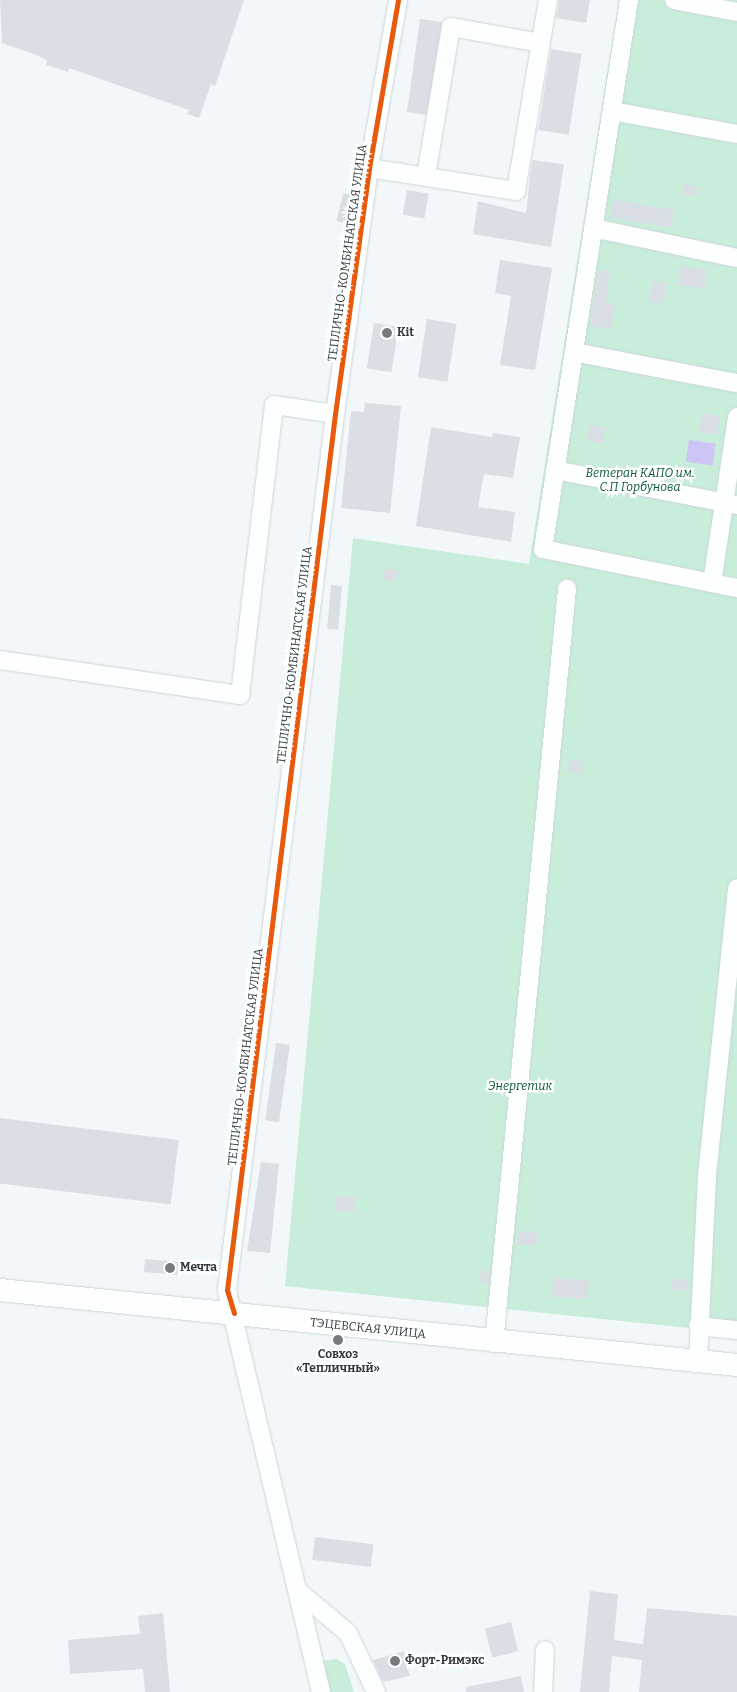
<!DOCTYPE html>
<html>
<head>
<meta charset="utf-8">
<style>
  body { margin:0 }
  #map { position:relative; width:737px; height:1692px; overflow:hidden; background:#f2f7fa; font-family:Bitter,serif }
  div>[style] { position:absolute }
  .green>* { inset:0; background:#c8edda }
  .water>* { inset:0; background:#cdc5f6; transform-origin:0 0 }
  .building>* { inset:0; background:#d9dfe4; transform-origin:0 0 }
  .roads { filter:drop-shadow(0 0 1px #cdd5d8) drop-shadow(0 0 1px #cdd5d8) }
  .minor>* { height:18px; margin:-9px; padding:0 9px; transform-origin:9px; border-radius:9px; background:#fdfefe }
  .major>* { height:22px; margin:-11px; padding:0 11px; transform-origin:11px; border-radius:11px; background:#fdfefe }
  .cycleway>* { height:5px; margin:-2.5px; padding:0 2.5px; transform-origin:2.5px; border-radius:2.5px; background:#e8590c }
  .dots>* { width:14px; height:14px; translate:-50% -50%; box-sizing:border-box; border:2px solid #fff; border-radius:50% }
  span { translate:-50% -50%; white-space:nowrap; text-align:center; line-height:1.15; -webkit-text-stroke:4.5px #fff; paint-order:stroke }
  .street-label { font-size:12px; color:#303a3f }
  .poi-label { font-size:12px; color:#303a3f; font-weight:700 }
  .left { translate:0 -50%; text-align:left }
  .park-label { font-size:12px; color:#075938; font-style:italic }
</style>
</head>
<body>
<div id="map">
  <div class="green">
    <div style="clip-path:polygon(619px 0,737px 0,737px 1333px,285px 1286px,353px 538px,529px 564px)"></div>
    <div style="clip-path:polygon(337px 1659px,345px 1664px,354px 1692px,324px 1692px,321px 1661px)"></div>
  </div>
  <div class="water">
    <div style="left:689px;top:440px;width:27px;height:22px;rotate:8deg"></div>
  </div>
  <div class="building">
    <div style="clip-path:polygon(0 0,244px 0,215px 86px,211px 84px,199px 118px,187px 114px,189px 110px,69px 68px,68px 72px,46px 65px,47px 60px,36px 55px,2px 43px)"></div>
    <div style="clip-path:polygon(590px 0,586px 23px,556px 18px,559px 0)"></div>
    <div style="left:420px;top:19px;width:22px;height:94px;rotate:8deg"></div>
    <div style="left:551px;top:49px;width:31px;height:82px;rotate:9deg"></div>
    <div style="clip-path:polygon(532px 160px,564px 164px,551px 247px,473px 234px,478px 201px,526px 213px)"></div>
    <div style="left:684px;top:184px;width:14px;height:10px;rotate:8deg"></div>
    <div style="left:407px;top:190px;width:22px;height:25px;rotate:10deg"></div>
    <div style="left:343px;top:193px;width:9px;height:29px;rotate:13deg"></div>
    <div style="left:613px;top:200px;width:62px;height:18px;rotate:9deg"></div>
    <div style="clip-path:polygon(500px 260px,552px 268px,535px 370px,500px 365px,511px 296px,495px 293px)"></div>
    <div style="left:680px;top:266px;width:27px;height:19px;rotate:8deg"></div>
    <div style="clip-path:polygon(598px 270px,610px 271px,606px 303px,615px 305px,611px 329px,590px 326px)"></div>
    <div style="left:652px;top:281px;width:15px;height:21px;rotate:8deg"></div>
    <div style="left:427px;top:319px;width:30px;height:59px;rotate:9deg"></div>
    <div style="left:374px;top:323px;width:25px;height:46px;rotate:9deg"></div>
    <div style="clip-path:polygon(365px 403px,401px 406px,390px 513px,341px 508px,351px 411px,364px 412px)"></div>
    <div style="left:703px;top:413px;width:18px;height:19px;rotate:13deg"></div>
    <div style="left:590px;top:425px;width:16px;height:16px;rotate:11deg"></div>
    <div style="clip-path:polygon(431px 427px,492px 437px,493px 433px,520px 437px,513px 478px,484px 474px,478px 507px,515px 512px,511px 542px,416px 526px)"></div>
    <div style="left:385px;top:568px;width:13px;height:12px;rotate:9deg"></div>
    <div style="left:331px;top:585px;width:11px;height:44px;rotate:5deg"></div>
    <div style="left:570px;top:760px;width:13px;height:12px;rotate:9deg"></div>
    <div style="left:276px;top:1043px;width:14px;height:78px;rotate:8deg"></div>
    <div style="left:0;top:1118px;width:180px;height:65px;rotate:7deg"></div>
    <div style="clip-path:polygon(261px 1162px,279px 1164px,270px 1253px,247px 1251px)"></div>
    <div style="left:336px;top:1196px;width:19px;height:15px;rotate:3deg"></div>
    <div style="left:518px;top:1232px;width:20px;height:13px"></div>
    <div style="left:145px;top:1259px;width:34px;height:13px;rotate:5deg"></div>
    <div style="clip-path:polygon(482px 1270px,490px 1271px,489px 1284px,479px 1282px)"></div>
    <div style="left:553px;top:1278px;width:36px;height:19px;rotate:3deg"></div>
    <div style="left:673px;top:1278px;width:15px;height:11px;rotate:8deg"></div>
    <div style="left:315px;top:1537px;width:59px;height:23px;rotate:7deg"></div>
    <div style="clip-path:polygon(590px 1591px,618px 1594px,614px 1640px,643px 1644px,647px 1608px,737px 1616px,737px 1692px,639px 1692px,642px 1660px,612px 1656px,609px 1692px,580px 1692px)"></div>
    <div style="clip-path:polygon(163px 1613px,170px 1692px,145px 1692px,143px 1669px,70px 1674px,68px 1640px,140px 1634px,138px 1616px)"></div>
    <div style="left:511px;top:1622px;width:30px;height:27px;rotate:76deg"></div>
    <div style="clip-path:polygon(404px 1651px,410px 1676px,383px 1682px,373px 1660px)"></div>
    <div style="clip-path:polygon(521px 1676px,524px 1692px,466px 1692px,466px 1687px)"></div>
  </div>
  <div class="roads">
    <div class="minor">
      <div style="left:629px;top:0;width:556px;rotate:98.9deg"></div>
      <div style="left:543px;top:549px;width:198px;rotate:11.4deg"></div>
      <div style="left:674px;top:0;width:64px;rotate:10.8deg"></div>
      <div style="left:612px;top:111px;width:127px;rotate:10.4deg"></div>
      <div style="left:369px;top:168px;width:149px;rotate:8.9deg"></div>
      <div style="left:516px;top:191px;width:194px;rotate:-80.5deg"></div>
      <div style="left:426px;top:176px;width:151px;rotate:-80.5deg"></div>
      <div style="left:451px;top:27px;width:91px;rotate:10.1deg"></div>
      <div style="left:593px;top:228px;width:147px;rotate:11.8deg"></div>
      <div style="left:574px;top:352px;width:166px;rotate:10.8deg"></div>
      <div style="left:555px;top:470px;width:185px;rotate:10.9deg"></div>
      <div style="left:712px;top:583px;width:168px;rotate:-81.4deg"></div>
      <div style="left:0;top:660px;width:243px;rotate:8.3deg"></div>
      <div style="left:240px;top:695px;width:292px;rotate:-83.3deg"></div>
      <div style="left:274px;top:405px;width:62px;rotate:8.4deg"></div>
      <div style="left:698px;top:1326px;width:39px;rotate:6deg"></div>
      <div style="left:494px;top:1343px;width:758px;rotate:-84.47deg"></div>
      <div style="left:698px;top:1361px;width:186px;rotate:-87.2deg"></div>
      <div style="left:707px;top:1175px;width:288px;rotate:-84deg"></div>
      <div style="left:299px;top:1592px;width:64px;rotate:39.9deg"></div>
      <div style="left:348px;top:1633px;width:65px;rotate:64.6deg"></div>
      <div style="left:321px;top:1692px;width:413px;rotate:-103.2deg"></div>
      <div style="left:227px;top:1290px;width:883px;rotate:-82.97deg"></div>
      <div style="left:335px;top:414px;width:248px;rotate:-82.1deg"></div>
      <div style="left:369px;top:168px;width:170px;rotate:-80.2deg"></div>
      <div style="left:543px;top:1692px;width:42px;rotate:-87.3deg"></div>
    </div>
    <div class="major">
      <div style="left:0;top:1290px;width:741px;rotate:5.81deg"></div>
    </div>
  </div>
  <div class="cycleway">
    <div style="left:234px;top:1313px;width:24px;rotate:-107deg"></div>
    <div style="left:227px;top:1290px;width:883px;rotate:-82.97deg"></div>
    <div style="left:335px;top:414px;width:248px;rotate:-82.1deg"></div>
    <div style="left:369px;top:168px;width:170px;rotate:-80.2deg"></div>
  </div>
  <div class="dots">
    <div style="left:387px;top:333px;background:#747c80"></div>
    <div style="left:170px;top:1268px;background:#747c80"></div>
    <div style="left:338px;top:1340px;background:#747c80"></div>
    <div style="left:395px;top:1661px;background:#747c80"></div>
  </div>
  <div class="street-label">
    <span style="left:348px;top:253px;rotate:-82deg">ТЕПЛИЧНО-КОМБИНАТСКАЯ УЛИЦА</span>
    <span style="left:295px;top:655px;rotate:-83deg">ТЕПЛИЧНО-КОМБИНАТСКАЯ УЛИЦА</span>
    <span style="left:246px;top:1057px;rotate:-83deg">ТЕПЛИЧНО-КОМБИНАТСКАЯ УЛИЦА</span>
    <span style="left:368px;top:1329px;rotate:6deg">ТЭЦЕВСКАЯ УЛИЦА</span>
  </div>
  <div class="poi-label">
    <span class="left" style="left:397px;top:333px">Kit</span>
    <span class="left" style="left:180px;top:1268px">Мечта</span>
    <span style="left:338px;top:1362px">Совхоз<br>«Тепличный»</span>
    <span class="left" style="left:405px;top:1661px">Форт-Римэкс</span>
  </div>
  <div class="park-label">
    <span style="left:640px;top:481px">Ветеран КАПО им.<br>С.П Горбунова</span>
    <span style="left:520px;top:1087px">Энергетик</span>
  </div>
</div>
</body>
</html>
